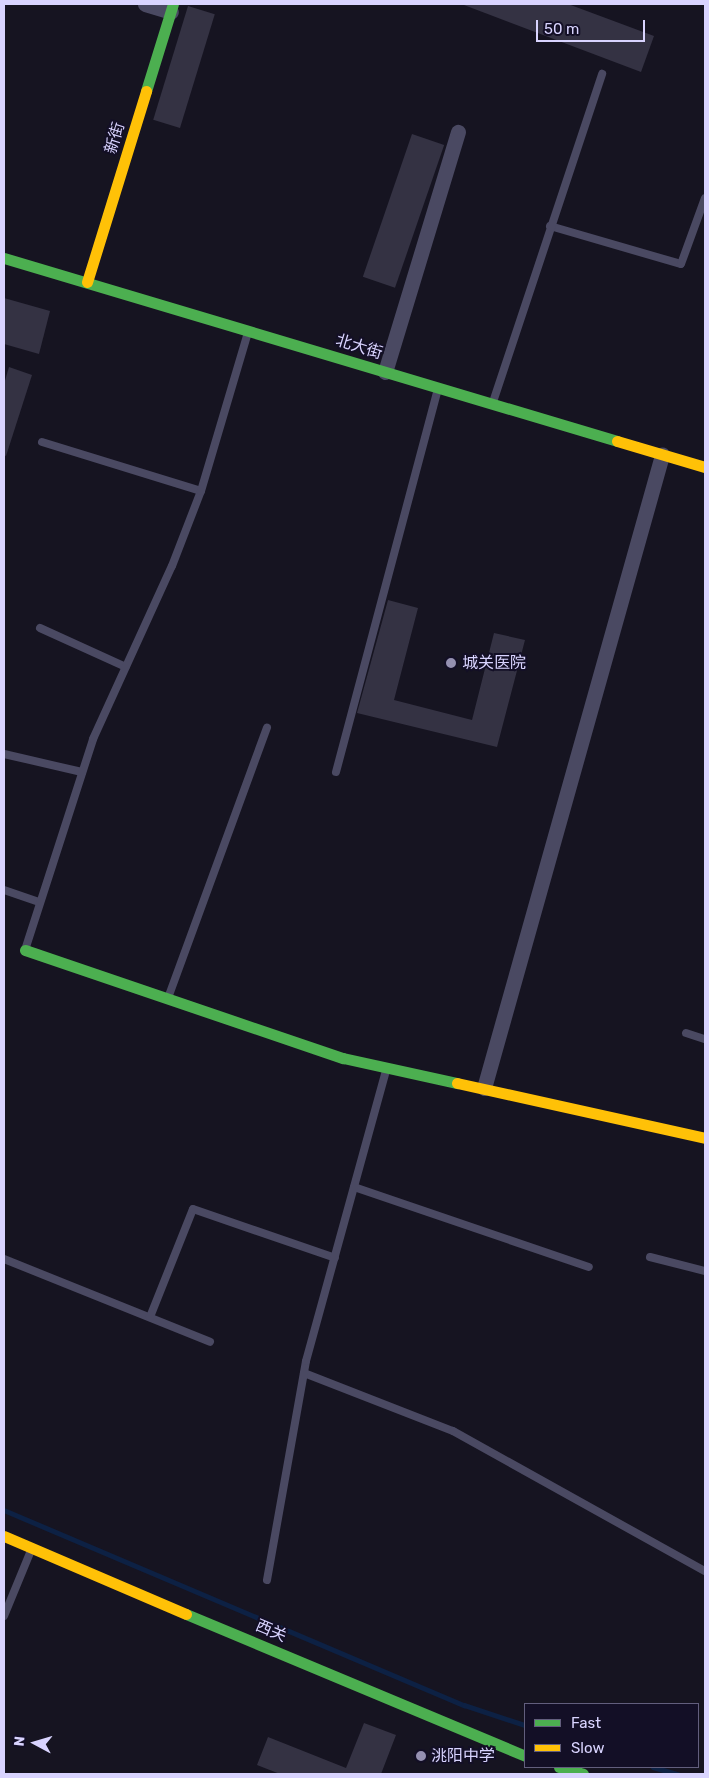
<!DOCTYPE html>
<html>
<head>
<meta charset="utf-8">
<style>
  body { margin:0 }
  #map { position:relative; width:709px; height:1778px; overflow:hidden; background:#161421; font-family:Rubik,"Noto Sans SC",sans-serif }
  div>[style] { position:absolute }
  .stream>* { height:4.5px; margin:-2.25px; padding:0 2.25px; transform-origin:2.25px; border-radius:2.25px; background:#0d2144 }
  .building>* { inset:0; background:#343243; transform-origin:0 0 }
  .lane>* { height:8px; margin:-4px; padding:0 4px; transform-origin:4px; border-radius:4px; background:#4a4962 }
  .street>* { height:15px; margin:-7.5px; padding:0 7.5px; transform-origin:7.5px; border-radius:7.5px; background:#4a4962 }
  .fast>* { height:11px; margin:-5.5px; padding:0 5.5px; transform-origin:5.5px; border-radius:5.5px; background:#4caf50 }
  .slow>* { height:11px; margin:-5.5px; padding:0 5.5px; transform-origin:5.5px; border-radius:5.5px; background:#ffc107 }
  .dots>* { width:14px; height:14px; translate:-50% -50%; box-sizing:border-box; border:2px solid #130f26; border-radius:50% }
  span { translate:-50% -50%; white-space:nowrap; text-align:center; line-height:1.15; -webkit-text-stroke:4px #130f26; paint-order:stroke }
  .street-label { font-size:16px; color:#d9d4ff }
  .poi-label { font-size:16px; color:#d9d4ff }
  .left { translate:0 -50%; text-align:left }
  .frame { position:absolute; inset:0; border:5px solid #d9d4ff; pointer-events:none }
  .legend { position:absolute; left:524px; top:1703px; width:175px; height:65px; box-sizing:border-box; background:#130f26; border:1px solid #625e7d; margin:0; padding:6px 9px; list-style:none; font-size:15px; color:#d9d4ff }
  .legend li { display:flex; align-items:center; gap:10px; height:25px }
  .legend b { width:25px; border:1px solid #625e7d }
  .north { position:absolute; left:10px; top:1718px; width:50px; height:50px; -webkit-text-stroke:4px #130f26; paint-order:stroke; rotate:276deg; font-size:14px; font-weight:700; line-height:20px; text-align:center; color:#d9d4ff }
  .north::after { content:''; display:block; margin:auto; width:18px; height:22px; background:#d9d4ff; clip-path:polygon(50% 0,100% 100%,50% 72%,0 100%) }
  .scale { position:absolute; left:536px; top:20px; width:109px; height:22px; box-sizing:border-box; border:2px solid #d9d4ff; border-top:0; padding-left:6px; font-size:15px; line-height:18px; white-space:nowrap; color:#d9d4ff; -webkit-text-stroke:4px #130f26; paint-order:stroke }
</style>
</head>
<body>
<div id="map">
  <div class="stream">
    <div style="left:4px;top:1510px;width:500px;rotate:23deg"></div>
    <div style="left:464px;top:1705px;width:64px;rotate:18.2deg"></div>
    <div style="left:653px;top:1767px;width:26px;rotate:16deg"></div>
  </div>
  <div class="building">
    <div style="clip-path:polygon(568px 4px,654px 36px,641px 72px,464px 5px)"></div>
    <div style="left:188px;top:6px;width:28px;height:119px;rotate:17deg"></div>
    <div style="left:412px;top:134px;width:34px;height:151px;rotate:19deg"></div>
    <div style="clip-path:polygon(4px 298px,50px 311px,39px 354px,4px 344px)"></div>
    <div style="clip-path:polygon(9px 367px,32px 375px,6px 456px,4px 455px,4px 384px)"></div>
    <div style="clip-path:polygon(388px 600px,418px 608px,394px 700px,472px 720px,494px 633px,525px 640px,497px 747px,357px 713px)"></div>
    <div style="clip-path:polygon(364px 1723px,396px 1735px,381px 1774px,280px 1774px,257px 1765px,268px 1737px,346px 1768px)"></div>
  </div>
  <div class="lane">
    <div style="left:550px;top:226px;width:136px;rotate:16.2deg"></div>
    <div style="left:681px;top:264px;width:70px;rotate:-70deg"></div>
    <div style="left:493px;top:402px;width:346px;rotate:-71.6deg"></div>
    <div style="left:42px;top:442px;width:166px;rotate:17.1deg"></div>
    <div style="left:40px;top:628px;width:94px;rotate:24.4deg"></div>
    <div style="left:4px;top:754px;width:80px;rotate:13deg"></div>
    <div style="left:336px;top:772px;width:397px;rotate:-75.1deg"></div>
    <div style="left:4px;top:890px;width:37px;rotate:19deg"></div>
    <div style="left:25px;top:950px;width:222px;rotate:-72.1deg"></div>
    <div style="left:93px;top:739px;width:190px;rotate:-65.5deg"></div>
    <div style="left:172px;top:566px;width:80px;rotate:-68.9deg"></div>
    <div style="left:201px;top:491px;width:166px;rotate:-73.5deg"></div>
    <div style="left:168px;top:998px;width:288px;rotate:-69.9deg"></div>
    <div style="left:686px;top:1033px;width:20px;rotate:18deg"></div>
    <div style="left:354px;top:1187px;width:248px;rotate:18.8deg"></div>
    <div style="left:650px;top:1257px;width:57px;rotate:14.3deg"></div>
    <div style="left:4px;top:1259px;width:222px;rotate:21.9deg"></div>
    <div style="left:150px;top:1317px;width:116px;rotate:-68.3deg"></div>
    <div style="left:193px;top:1209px;width:150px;rotate:19deg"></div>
    <div style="left:304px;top:1373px;width:160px;rotate:21.3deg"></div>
    <div style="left:453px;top:1431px;width:288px;rotate:29.1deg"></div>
    <div style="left:267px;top:1580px;width:222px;rotate:-79.9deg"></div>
    <div style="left:306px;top:1361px;width:302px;rotate:-74.6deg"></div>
    <div style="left:4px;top:1616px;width:74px;rotate:-67.6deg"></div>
  </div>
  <div class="street">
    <div style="left:145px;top:4px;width:27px;rotate:17deg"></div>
    <div style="left:385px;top:372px;width:251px;rotate:-73.1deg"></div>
    <div style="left:484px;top:1088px;width:658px;rotate:-74.29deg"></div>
  </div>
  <div class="fast">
    <div style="left:146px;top:91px;width:91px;rotate:-72.8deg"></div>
    <div style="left:4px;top:258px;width:640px;rotate:16.62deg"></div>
    <div style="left:25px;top:950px;width:336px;rotate:18.8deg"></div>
    <div style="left:343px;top:1058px;width:117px;rotate:12.4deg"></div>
    <div style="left:186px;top:1614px;width:368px;rotate:22.7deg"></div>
    <div style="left:559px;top:1767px;width:25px;rotate:16deg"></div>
  </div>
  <div class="slow">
    <div style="left:87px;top:282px;width:200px;rotate:-72.8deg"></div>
    <div style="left:617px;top:441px;width:92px;rotate:16.5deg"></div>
    <div style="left:457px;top:1083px;width:254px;rotate:12.5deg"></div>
    <div style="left:4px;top:1536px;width:198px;rotate:23.2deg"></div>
  </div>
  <div class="dots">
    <div style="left:451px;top:663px;background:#9591b1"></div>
    <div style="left:421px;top:1756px;background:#9591b1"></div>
  </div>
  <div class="street-label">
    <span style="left:115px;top:138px;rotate:-73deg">新街</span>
    <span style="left:359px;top:347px;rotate:17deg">北大街</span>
    <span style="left:271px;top:1631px;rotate:23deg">西关</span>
  </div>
  <div class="poi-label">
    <span class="left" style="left:462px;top:663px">城关医院</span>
    <span class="left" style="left:431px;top:1756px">洮阳中学</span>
  </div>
  <div class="frame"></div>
  <ul class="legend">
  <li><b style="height:6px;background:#4caf50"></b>Fast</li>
  <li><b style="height:6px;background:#ffc107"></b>Slow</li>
  </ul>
  <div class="north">N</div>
  <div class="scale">50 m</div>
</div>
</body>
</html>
